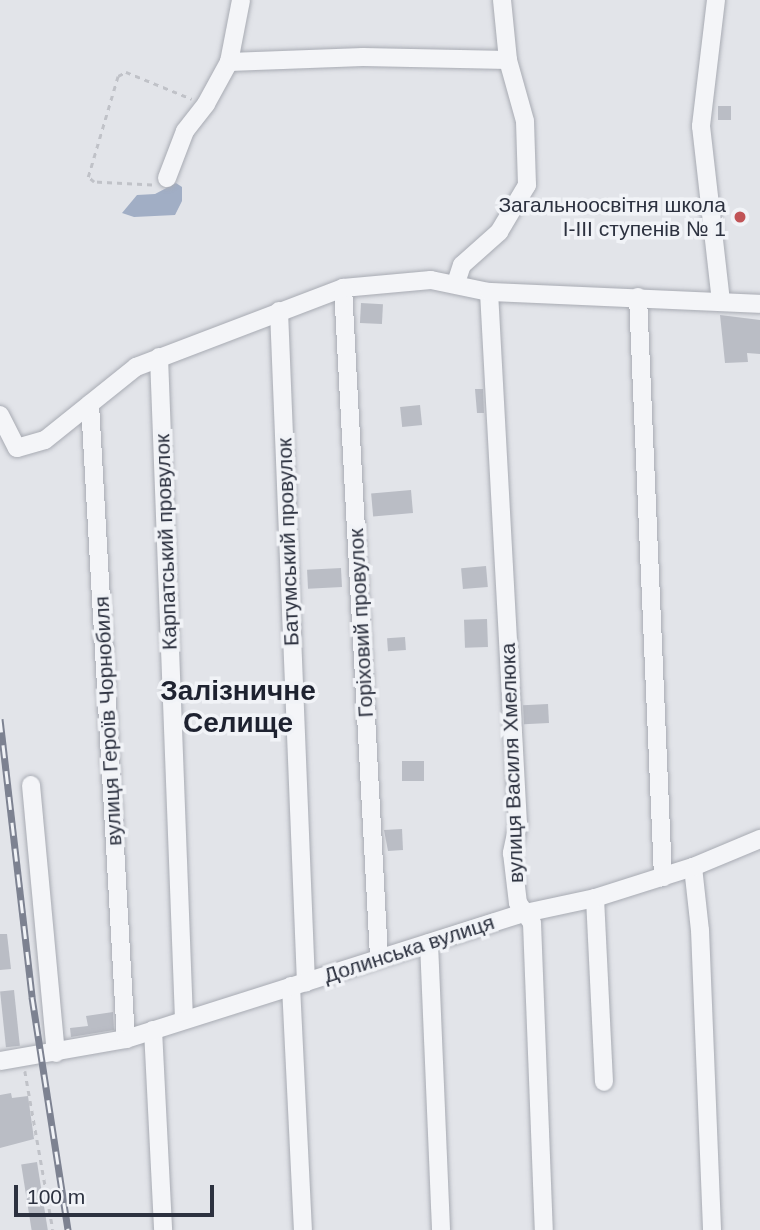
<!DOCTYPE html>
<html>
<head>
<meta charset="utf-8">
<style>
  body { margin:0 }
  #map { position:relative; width:760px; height:1230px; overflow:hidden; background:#e2e4e9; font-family:Helvetica,sans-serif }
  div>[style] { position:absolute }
  .water>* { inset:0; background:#a1aec5 }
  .building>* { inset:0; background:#babdc5; transform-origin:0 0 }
  .path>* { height:2.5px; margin-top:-1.25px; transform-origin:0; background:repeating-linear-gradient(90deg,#c0c2c8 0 5px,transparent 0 10px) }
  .roads { filter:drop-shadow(0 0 2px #a8abb3) drop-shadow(0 0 2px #a8abb3) }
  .minor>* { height:18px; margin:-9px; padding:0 9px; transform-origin:9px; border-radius:9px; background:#f4f5f8 }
  .rail>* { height:7px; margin-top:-3.5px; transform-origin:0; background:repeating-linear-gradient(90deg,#f1f3f7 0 13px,#7d8291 0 26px); box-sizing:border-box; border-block:2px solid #7d8291 }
  .dots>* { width:19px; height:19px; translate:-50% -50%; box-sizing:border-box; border:4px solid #f1f3f7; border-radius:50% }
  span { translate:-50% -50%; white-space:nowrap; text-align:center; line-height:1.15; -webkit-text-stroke:7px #f1f3f7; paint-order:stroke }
  .poi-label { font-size:21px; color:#2c313f }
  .right { translate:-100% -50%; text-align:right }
  .street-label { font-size:21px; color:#2c313f }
  .district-label { font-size:28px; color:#1e2230; font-weight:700 }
  .scale { position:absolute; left:14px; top:1185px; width:200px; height:32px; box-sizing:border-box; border:4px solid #2c313f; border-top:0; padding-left:9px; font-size:21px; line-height:24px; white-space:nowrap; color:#2c313f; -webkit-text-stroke:5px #f1f3f7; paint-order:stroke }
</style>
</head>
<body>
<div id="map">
  <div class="water">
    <div style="clip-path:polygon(176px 183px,182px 187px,182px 201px,175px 215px,134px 217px,122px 213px,137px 195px,155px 194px)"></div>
  </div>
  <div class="building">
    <div style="left:718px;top:106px;width:13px;height:14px"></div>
    <div style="left:361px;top:303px;width:22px;height:20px;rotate:3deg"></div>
    <div style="clip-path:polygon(720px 315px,760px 320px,760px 354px,747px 353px,748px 362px,725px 363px)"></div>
    <div style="clip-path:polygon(475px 389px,483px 389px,484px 413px,477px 413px)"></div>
    <div style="left:420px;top:405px;width:20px;height:20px;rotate:84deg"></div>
    <div style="left:411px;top:490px;width:23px;height:40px;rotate:85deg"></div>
    <div style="left:486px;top:566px;width:21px;height:25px;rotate:85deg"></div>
    <div style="left:341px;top:568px;width:19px;height:34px;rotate:87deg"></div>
    <div style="left:487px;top:619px;width:28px;height:23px;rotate:88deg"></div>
    <div style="left:405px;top:637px;width:13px;height:18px;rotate:86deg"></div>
    <div style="left:548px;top:704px;width:19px;height:25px;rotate:87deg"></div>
    <div style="left:402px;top:761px;width:22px;height:20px"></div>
    <div style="clip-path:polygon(402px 829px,403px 850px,388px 851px,384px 830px)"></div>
    <div style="clip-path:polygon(0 934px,7px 934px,11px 969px,0 970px)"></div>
    <div style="left:14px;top:990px;width:56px;height:14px;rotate:84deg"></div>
    <div style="clip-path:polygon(113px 1012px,114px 1030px,71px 1037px,70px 1028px,88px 1026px,86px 1016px)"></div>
    <div style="clip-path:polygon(11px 1093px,12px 1098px,28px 1096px,34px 1139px,0 1148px,0 1095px)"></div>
    <div style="left:37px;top:1162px;width:69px;height:16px;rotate:81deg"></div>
  </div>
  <div class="path">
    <div style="left:152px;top:185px;width:58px;rotate:-177deg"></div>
    <div style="left:94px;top:182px;width:8px;rotate:-140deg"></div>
    <div style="left:88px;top:177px;width:105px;rotate:-73.5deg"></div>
    <div style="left:118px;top:76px;width:9px;rotate:-27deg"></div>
    <div style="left:126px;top:72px;width:71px;rotate:22.2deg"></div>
    <div style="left:25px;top:1071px;width:161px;rotate:80deg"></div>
  </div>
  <div class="roads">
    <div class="minor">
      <div style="left:716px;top:0;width:127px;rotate:96.8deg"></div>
      <div style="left:701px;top:126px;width:176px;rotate:83.5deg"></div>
      <div style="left:229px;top:62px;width:63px;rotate:-79deg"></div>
      <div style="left:167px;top:178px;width:50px;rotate:-69deg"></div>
      <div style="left:185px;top:131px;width:34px;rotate:-52deg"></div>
      <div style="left:206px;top:104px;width:48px;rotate:-61.3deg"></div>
      <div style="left:229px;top:62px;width:134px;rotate:-2.1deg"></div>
      <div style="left:363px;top:57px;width:145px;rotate:1.2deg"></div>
      <div style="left:456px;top:283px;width:19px;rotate:-72deg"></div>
      <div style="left:462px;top:265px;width:50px;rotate:-41.7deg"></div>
      <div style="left:499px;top:232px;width:55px;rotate:-59.2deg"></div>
      <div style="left:527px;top:185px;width:64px;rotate:-91.8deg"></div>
      <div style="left:525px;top:121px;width:63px;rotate:-105.6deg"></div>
      <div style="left:508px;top:60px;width:60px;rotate:-95.7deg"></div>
      <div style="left:343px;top:288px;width:671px;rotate:86.92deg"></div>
      <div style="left:489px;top:292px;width:533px;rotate:86.88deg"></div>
      <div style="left:518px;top:824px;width:30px;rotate:102deg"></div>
      <div style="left:512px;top:853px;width:50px;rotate:83.2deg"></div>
      <div style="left:518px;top:903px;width:24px;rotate:55deg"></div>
      <div style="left:532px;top:923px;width:307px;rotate:87.8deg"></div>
      <div style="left:638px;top:297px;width:581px;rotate:87.53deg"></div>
      <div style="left:279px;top:311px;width:672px;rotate:87.7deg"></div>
      <div style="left:159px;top:357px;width:663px;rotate:87.84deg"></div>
      <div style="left:90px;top:404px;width:636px;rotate:86.76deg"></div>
      <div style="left:0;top:415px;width:37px;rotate:63deg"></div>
      <div style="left:17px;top:448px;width:29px;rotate:-16deg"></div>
      <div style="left:45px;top:440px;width:117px;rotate:-38.7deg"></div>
      <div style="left:136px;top:367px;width:222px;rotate:-20.9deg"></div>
      <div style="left:343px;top:288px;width:88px;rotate:-5.2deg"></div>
      <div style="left:431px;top:280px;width:59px;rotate:11.7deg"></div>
      <div style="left:489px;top:292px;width:271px;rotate:2.5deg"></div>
      <div style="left:31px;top:785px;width:269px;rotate:84.7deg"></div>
      <div style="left:693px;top:867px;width:63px;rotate:83.7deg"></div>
      <div style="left:700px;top:930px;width:300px;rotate:87.7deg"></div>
      <div style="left:595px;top:898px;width:184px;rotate:87.2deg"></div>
      <div style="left:429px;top:943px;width:287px;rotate:87.6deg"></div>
      <div style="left:291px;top:986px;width:244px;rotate:87.2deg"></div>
      <div style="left:153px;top:1030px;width:200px;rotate:87.1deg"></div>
      <div style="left:0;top:1061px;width:128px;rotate:-9.9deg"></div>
      <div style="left:126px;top:1039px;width:409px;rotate:-17.6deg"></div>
      <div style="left:516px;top:915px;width:81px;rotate:-12.1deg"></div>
      <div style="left:595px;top:898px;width:103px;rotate:-17.6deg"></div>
      <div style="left:693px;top:867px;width:73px;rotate:-22.7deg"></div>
    </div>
  </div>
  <div class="rail">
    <div style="left:0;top:719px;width:280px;rotate:83.4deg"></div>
    <div style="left:32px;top:997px;width:236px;rotate:81.2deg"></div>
  </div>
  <div class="dots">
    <div style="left:740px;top:217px;background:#c15457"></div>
  </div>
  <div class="poi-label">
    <span class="right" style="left:726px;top:217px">Загальноосвітня школа<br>І-ІІІ ступенів № 1</span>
  </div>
  <div class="street-label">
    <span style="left:166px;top:542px;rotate:-92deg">Карпатський провулок</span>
    <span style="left:288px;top:542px;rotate:-92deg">Батумський провулок</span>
    <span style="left:361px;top:623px;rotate:-93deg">Горіховий провулок</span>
    <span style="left:108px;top:721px;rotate:-93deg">вулиця Героїв Чорнобиля</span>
    <span style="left:512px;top:763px;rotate:-92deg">вулиця Василя Хмелюка</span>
    <span style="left:409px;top:949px;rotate:-18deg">Долинська вулиця</span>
  </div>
  <div class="district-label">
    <span style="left:238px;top:707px">Залізничне<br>Селище</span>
  </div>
  <div class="scale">100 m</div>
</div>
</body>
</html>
